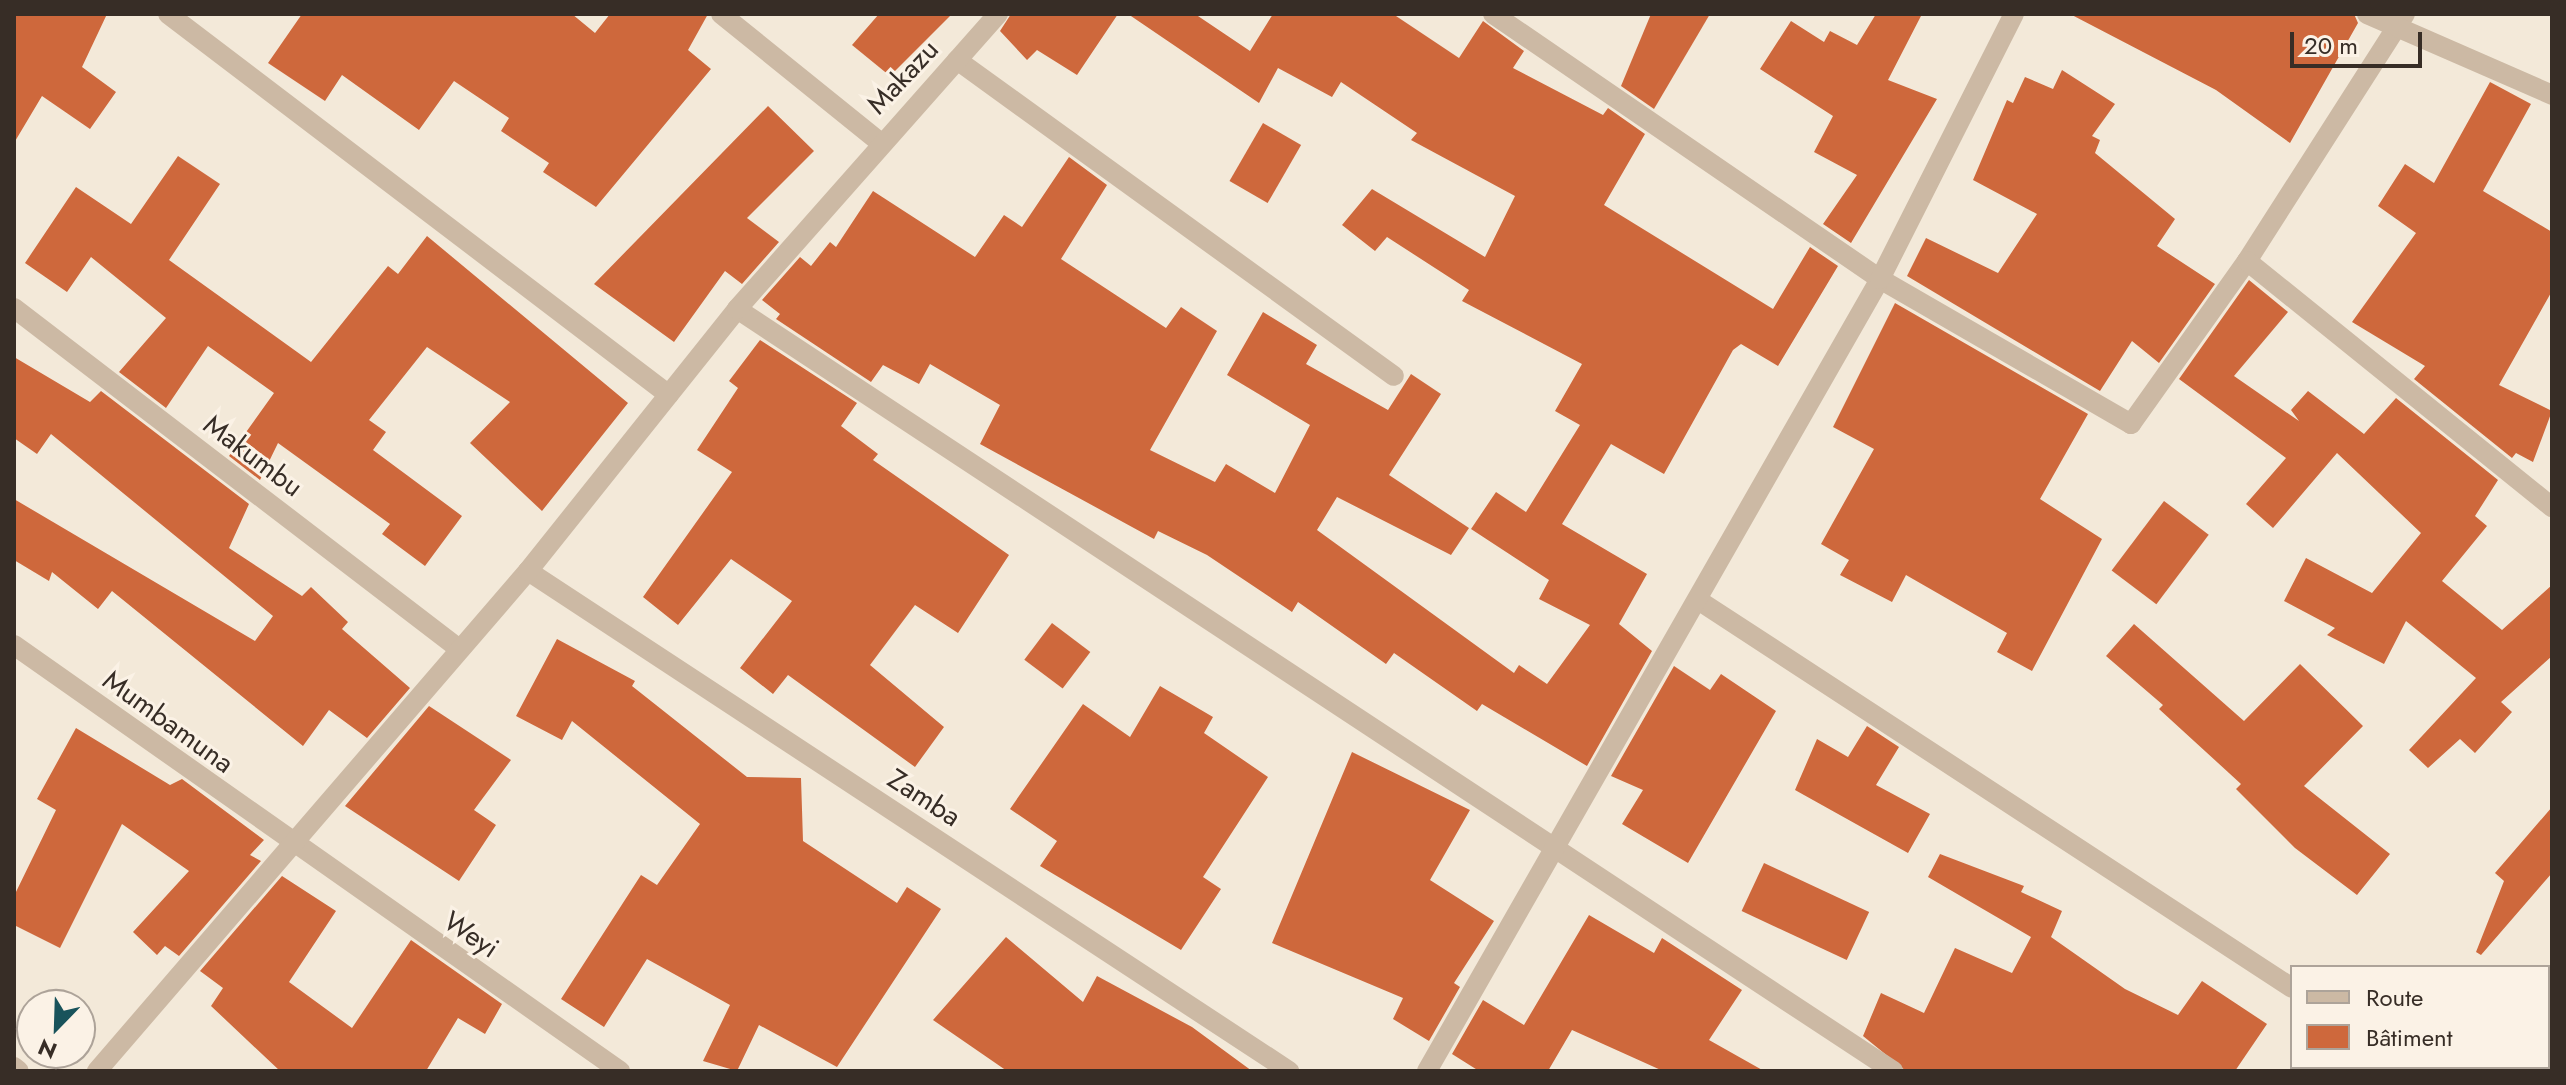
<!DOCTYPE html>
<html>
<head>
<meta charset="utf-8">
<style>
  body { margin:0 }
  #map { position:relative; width:2566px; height:1085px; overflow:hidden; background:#f3e9d9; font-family:Jost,sans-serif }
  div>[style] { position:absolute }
  .building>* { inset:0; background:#ce683c; transform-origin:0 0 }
  .minor>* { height:20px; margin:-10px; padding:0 10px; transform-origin:10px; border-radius:10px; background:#ccb9a4 }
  span { translate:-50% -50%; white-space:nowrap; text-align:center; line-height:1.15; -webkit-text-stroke:6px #fbf2e6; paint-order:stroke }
  .street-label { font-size:28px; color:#372d26 }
  .frame { position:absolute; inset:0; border:16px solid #372d26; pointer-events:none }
  .legend { position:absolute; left:2290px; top:965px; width:260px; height:104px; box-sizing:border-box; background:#fbf2e6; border:2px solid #ada399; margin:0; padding:10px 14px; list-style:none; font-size:24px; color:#372d26 }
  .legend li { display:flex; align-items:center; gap:16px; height:40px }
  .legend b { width:40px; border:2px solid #ada399 }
  .north { position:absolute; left:16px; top:989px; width:80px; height:80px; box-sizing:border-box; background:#fbf2e6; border:2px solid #ada399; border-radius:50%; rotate:203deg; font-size:22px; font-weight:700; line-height:32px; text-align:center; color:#372d26 }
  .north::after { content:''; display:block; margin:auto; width:28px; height:36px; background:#19535b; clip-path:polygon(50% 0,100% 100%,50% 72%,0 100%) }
  .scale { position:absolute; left:2290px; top:32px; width:132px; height:36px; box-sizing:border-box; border:4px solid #372d26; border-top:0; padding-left:10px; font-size:24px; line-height:28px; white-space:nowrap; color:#372d26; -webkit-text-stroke:6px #fbf2e6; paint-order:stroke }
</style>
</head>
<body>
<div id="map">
  <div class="building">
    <div style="clip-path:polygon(14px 14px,107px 14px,82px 67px,116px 92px,90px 129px,42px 96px,14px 143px)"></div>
    <div style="clip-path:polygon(302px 14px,572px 14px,595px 33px,610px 14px,708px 14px,688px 50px,711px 69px,596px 207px,543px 172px,549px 163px,501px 131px,509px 118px,454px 81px,419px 130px,342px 75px,325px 101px,268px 63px)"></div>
    <div style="clip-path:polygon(879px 14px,952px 14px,890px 76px,852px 45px)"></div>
    <div style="clip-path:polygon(1011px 14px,1118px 14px,1077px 75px,1037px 50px,1027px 60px,1000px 31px)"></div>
    <div style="clip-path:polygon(1128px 14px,1195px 14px,1250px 51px,1273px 14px,1393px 14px,1459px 58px,1483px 21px,1524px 51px,1513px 68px,1603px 115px,1608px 108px,1645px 134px,1604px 205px,1773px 309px,1810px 247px,1838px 266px,1778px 366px,1741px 344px,1733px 350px,1664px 474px,1611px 444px,1562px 524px,1647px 574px,1619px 624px,1652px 651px,1587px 766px,1482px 704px,1477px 711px,1394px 653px,1386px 664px,1298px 602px,1292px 612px,1207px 555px,1158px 531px,1154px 539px,980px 444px,1000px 405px,930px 364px,919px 384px,883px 365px,871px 382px,776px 319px,780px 314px,762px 300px,800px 257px,811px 266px,830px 242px,836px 247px,873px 191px,975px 257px,1004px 215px,1022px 227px,1069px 157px,1107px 185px,1061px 259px,1166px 328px,1181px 307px,1217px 331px,1150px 450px,1215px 482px,1226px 464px,1275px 493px,1310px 425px,1227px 375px,1263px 312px,1317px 345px,1306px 364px,1388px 410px,1411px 374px,1441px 394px,1389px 475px,1469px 528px,1451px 555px,1337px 497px,1317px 530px,1514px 673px,1519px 665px,1547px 684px,1590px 625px,1539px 599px,1549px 580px,1471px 529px,1496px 492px,1526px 512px,1580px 425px,1555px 411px,1582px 364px,1462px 301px,1469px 290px,1387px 237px,1375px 251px,1342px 225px,1372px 189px,1485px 257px,1515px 196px,1411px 140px,1417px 133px,1341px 82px,1332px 97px,1278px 68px,1259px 103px)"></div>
    <div style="clip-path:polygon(1651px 14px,1710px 14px,1654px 109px,1621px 86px)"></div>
    <div style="clip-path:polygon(1876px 14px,1922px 14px,1888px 80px,1937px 99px,1851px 243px,1823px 224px,1857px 175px,1814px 152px,1833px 116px,1760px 69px,1791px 21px,1824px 42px,1830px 31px,1857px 45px)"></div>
    <div style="clip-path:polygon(2070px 14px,2354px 14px,2358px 23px,2290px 143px,2216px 90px)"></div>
    <div style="clip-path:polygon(2062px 70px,2115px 104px,2092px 136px,2100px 140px,2095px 153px,2175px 219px,2157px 246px,2215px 284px,2159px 363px,2132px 341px,2100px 391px,1907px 276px,1926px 238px,1998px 273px,2037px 214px,1973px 180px,2007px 100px,2013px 103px,2025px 77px,2053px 89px)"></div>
    <div style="clip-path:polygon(2490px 82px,2531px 104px,2483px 191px,2552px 232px,2552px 291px,2499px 385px,2552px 411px,2533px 462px,2516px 453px,2512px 458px,2414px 379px,2425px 366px,2352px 322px,2416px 233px,2378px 206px,2405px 164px,2434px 183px)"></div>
    <div style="clip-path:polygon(768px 106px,814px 151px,747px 218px,779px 242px,742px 284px,725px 271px,674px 342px,594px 284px)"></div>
    <div style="left:1263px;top:123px;width:44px;height:67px;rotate:30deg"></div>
    <div style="clip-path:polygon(178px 156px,220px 184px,169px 260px,311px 362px,388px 266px,398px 274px,427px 236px,628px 403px,542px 511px,470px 443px,510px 402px,427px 347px,369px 420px,386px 432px,373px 450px,462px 516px,425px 566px,382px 534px,390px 524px,278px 443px,260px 480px,229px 456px,274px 393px,208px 346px,166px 408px,119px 372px,166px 318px,91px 257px,67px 292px,25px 263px,76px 187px,131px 224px)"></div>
    <div style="clip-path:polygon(2249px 280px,2288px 312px,2234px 376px,2299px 421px,2291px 410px,2308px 391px,2364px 434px,2396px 398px,2498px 480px,2475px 516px,2487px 526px,2442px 581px,2502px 630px,2552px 585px,2552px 656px,2501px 702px,2512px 712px,2475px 753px,2460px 739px,2428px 768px,2409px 750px,2476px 678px,2406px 621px,2384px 664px,2327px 635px,2335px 628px,2284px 601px,2306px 558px,2372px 593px,2421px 533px,2337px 453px,2273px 528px,2246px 504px,2286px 458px,2179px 379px)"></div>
    <div style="clip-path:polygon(1895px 303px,2088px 414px,2040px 499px,2102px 539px,2032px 671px,1997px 652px,2007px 633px,1906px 575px,1892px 602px,1840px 575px,1849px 560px,1821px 544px,1874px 449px,1833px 427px)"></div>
    <div style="clip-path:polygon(760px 340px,857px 403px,841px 426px,878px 454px,873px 460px,1009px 555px,958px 633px,915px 605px,870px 665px,944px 727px,915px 767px,788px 675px,773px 694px,740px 668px,792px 601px,731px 559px,678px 625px,643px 597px,732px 472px,697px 450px,738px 388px,729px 381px)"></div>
    <div style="clip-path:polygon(14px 357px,90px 402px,101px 391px,249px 504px,229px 548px,302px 596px,311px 587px,348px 622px,342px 629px,410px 688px,367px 738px,329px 710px,303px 746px,112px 591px,98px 609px,52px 572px,49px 581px,14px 560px,14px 499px,255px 641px,273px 616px,51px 434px,37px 454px,14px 438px)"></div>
    <div style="left:2164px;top:501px;width:56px;height:87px;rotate:37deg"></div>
    <div style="left:1052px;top:623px;width:48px;height:46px;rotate:37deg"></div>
    <div style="clip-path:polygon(2134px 624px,2244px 721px,2300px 664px,2363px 726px,2304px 786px,2390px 854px,2357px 895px,2295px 848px,2236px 789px,2241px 784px,2159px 709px,2163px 705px,2106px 656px)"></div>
    <div style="clip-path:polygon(557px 639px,635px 681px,632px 686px,747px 777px,801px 778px,803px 841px,897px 903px,907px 887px,941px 909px,837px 1067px,759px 1025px,737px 1071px,703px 1061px,730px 1005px,647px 959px,604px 1027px,561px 999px,641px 875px,657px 885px,700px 824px,572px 721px,562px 740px,516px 716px)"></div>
    <div style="clip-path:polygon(1674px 666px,1710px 690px,1721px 674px,1776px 711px,1688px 863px,1622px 824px,1643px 790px,1611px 776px)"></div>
    <div style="clip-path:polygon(1160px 686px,1213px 717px,1204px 733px,1268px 777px,1203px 877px,1221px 889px,1181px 950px,1040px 866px,1057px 841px,1010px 809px,1083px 704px,1130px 737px)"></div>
    <div style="clip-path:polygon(429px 706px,511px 760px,474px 810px,496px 825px,459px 881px,345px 806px)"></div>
    <div style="clip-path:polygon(1867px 726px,1899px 747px,1876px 785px,1930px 814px,1908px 853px,1795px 790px,1817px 739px,1848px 757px)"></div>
    <div style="clip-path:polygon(76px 728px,170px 785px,182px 779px,264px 840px,250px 855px,261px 861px,179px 956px,165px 946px,157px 955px,133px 932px,189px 871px,122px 824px,60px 948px,14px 925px,14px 896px,56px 810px,37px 799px)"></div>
    <div style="clip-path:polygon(1352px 752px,1470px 810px,1430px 880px,1494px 921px,1454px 983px,1460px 987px,1429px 1041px,1393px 1019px,1403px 998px,1272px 943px)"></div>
    <div style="clip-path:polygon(2552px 807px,2552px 873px,2481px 955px,2476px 952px,2504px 881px,2495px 873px)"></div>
    <div style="clip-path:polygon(1940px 854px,2024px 886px,2021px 892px,2062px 911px,2051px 937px,2125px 989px,2178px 1015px,2202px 981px,2267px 1024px,2235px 1071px,1906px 1071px,1863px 1036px,1881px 993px,1924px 1013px,1955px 948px,2012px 973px,2031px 937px,1928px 877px)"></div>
    <div style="left:1764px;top:863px;width:116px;height:53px;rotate:25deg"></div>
    <div style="clip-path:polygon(282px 876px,336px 911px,289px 982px,352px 1028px,411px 940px,502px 1004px,485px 1034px,458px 1018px,426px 1071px,280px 1071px,211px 1006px,223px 988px,200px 971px)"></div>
    <div style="clip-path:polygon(1589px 915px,1654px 953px,1662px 938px,1742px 990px,1709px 1040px,1764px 1071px,1663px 1071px,1572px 1030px,1548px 1071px,1479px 1071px,1452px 1054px,1483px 1000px,1524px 1025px)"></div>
    <div style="clip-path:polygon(1006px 937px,1083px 1002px,1097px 976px,1192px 1027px,1252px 1071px,1007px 1071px,933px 1020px)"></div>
  </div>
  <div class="minor">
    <div style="left:168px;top:14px;width:629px;rotate:37.25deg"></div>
    <div style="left:721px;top:14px;width:206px;rotate:38.9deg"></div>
    <div style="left:1493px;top:14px;width:469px;rotate:34.4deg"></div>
    <div style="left:1880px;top:279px;width:290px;rotate:30deg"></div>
    <div style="left:2131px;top:424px;width:200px;rotate:-54.6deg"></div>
    <div style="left:2247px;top:261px;width:293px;rotate:-57.4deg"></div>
    <div style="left:2367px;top:14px;width:202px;rotate:23.6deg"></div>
    <div style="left:957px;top:60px;width:539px;rotate:35.87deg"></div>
    <div style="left:2247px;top:261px;width:392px;rotate:38.9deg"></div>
    <div style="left:14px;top:308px;width:559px;rotate:37.44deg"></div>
    <div style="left:737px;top:309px;width:1385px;rotate:33.39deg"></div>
    <div style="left:528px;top:571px;width:911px;rotate:33.31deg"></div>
    <div style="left:1698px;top:600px;width:709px;rotate:33.15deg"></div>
    <div style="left:14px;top:645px;width:741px;rotate:35.11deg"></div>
    <div style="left:14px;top:1067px;width:6px;rotate:39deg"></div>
    <div style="left:2413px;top:1067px;width:7px;rotate:34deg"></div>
    <div style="left:97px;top:1071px;width:660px;rotate:-49.24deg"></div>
    <div style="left:528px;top:571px;width:335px;rotate:-51.4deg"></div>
    <div style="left:737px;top:309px;width:394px;rotate:-48.5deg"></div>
    <div style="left:1427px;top:1071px;width:912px;rotate:-60.23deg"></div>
    <div style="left:1880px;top:279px;width:297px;rotate:-63.2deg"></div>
  </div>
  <div class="street-label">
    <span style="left:903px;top:77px;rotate:-47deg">Makazu</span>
    <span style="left:253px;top:456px;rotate:37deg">Makumbu</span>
    <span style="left:168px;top:722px;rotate:36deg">Mumbamuna</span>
    <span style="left:924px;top:798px;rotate:33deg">Zamba</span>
    <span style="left:471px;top:935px;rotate:34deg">Weyi</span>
  </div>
  <div class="frame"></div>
  <ul class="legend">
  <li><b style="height:10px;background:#ccb9a4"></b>Route</li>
  <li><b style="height:22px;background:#ce683c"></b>Bâtiment</li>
  </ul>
  <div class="north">N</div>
  <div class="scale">20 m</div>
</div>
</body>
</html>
